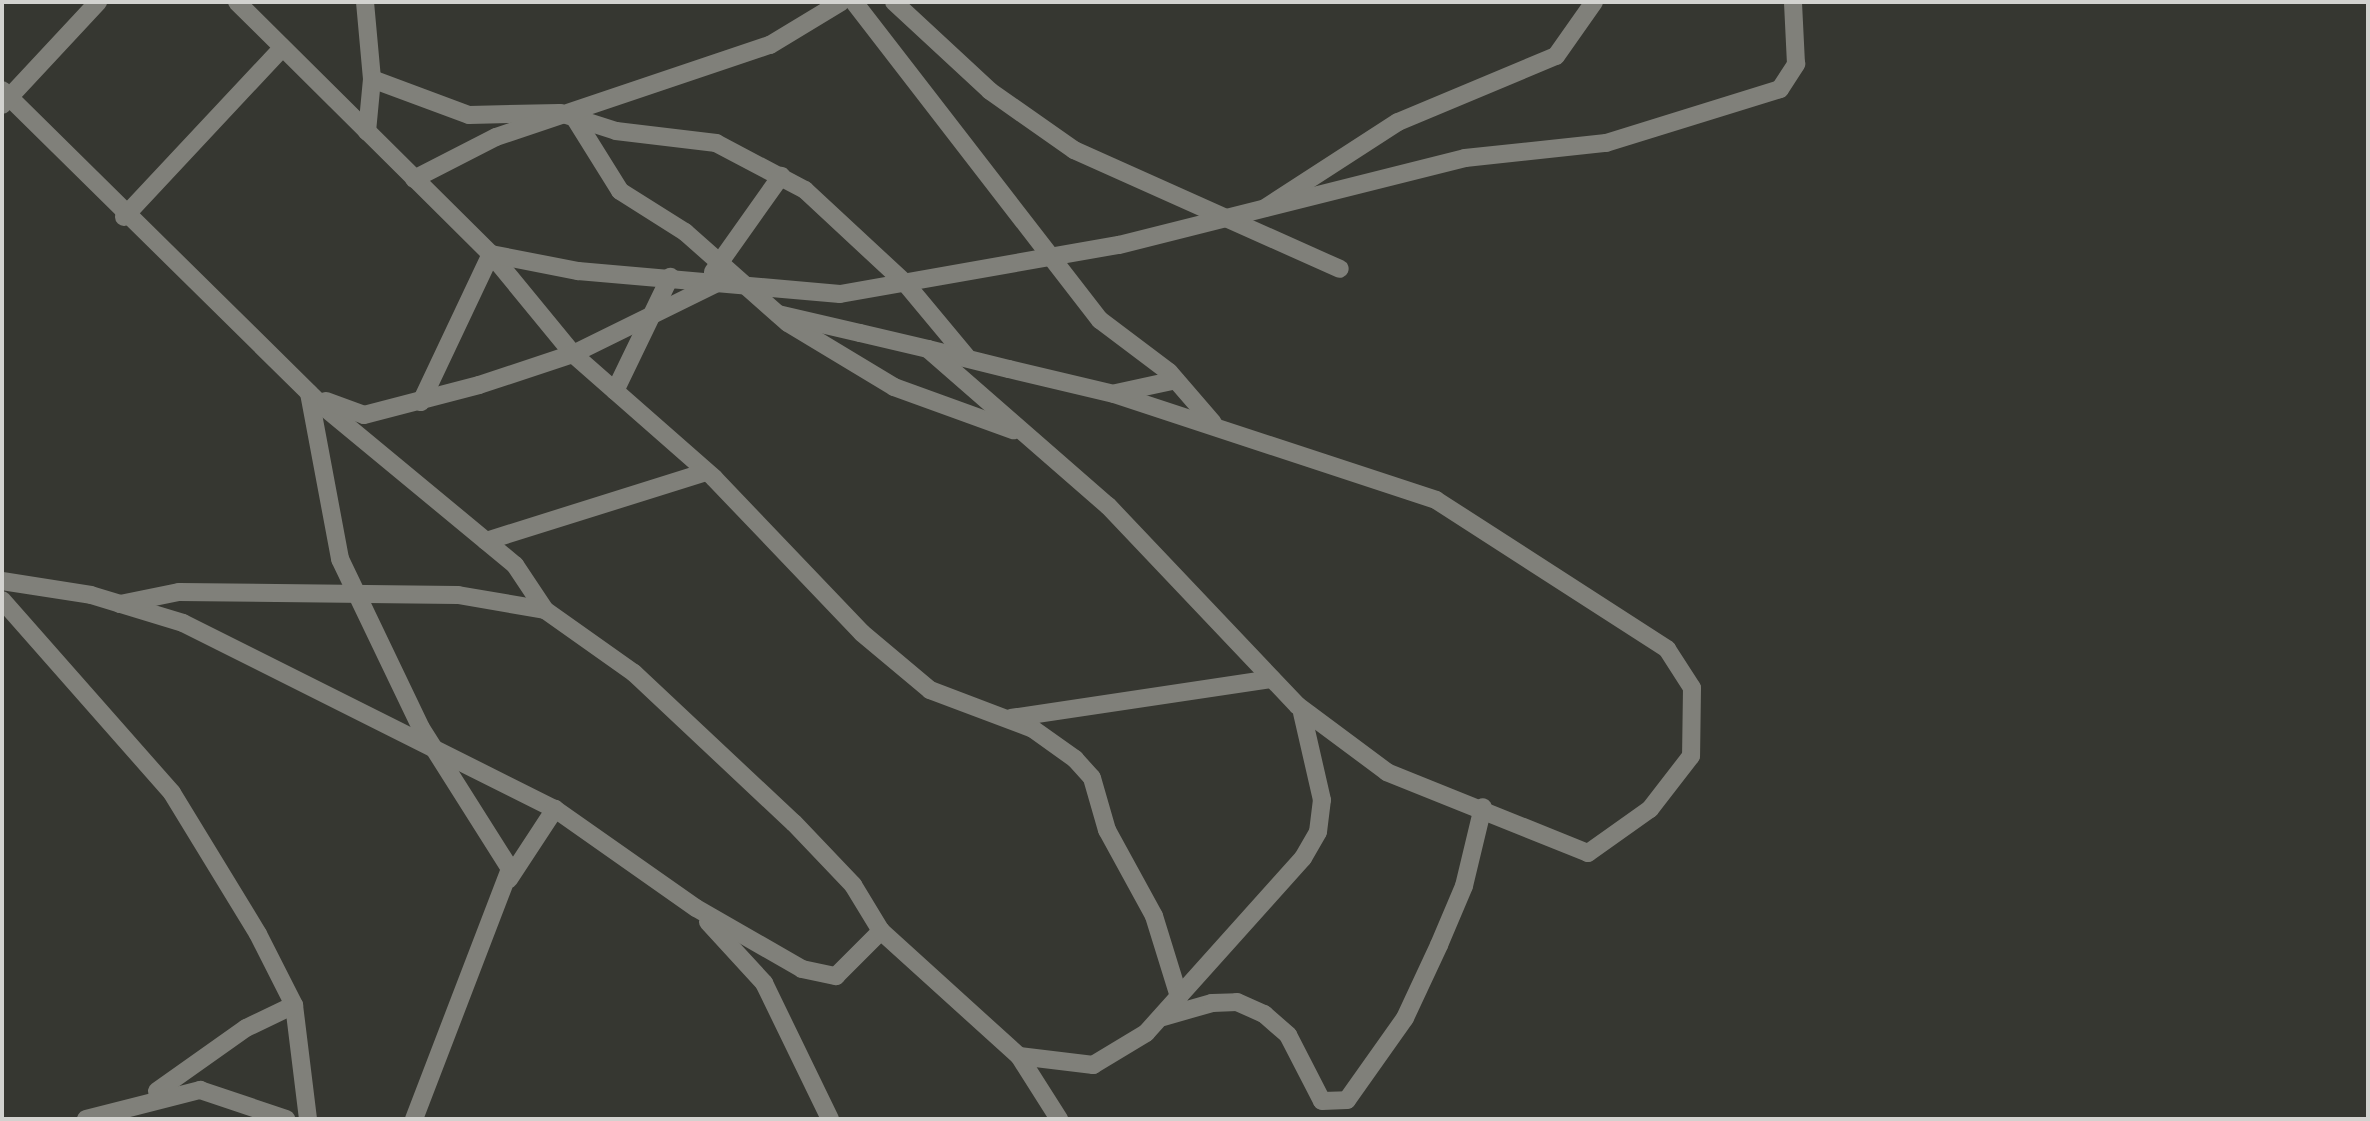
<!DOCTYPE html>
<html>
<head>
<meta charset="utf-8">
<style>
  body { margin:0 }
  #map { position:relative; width:2370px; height:1121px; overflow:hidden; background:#363731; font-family:"Open Sans",sans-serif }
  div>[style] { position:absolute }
  .street>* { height:18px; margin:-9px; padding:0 9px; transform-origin:9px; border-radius:9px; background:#80807a }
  span { translate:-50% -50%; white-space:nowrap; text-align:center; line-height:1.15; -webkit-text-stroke:7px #363731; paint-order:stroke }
  .frame { position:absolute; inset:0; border:4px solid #d2d2cf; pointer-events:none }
</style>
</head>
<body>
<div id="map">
  <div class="street">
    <div style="left:237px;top:2px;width:358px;rotate:44.8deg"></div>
    <div style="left:491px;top:254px;width:129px;rotate:50.6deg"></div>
    <div style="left:573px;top:354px;width:188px;rotate:41.3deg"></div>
    <div style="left:714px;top:478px;width:214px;rotate:46.3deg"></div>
    <div style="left:862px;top:633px;width:89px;rotate:40deg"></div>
    <div style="left:930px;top:690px;width:110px;rotate:20.7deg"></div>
    <div style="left:1033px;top:729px;width:52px;rotate:35.5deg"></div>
    <div style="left:1075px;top:759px;width:25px;rotate:48deg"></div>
    <div style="left:1092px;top:778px;width:54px;rotate:73.9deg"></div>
    <div style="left:1107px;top:830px;width:98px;rotate:61.3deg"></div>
    <div style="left:1154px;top:916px;width:85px;rotate:72.8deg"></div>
    <div style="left:365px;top:2px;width:77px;rotate:84.8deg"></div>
    <div style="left:372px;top:79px;width:53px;rotate:95.4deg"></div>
    <div style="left:854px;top:2px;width:402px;rotate:52.3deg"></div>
    <div style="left:1100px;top:320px;width:86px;rotate:37deg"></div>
    <div style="left:1169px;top:372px;width:67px;rotate:49.2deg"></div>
    <div style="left:894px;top:2px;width:131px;rotate:42.8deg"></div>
    <div style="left:990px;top:91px;width:103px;rotate:35.1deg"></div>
    <div style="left:1074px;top:150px;width:291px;rotate:24.1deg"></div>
    <div style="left:372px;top:79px;width:103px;rotate:20.4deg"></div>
    <div style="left:469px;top:115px;width:91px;rotate:-1.3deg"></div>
    <div style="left:560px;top:113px;width:59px;rotate:17.8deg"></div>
    <div style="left:616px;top:131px;width:101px;rotate:6.8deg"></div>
    <div style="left:716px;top:143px;width:101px;rotate:27.8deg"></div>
    <div style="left:805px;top:190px;width:138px;rotate:42.9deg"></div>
    <div style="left:906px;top:284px;width:94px;rotate:50.2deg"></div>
    <div style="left:2px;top:90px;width:452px;rotate:44.6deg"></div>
    <div style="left:324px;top:407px;width:248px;rotate:39.6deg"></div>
    <div style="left:515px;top:565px;width:54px;rotate:56.3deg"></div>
    <div style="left:2px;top:105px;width:141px;rotate:-47deg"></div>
    <div style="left:574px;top:117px;width:87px;rotate:58.1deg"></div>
    <div style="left:620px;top:191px;width:77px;rotate:32.2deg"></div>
    <div style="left:685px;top:232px;width:137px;rotate:41.5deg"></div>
    <div style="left:788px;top:323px;width:124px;rotate:31.1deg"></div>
    <div style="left:894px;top:387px;width:127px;rotate:19.9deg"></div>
    <div style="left:414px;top:179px;width:92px;rotate:-27.1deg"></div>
    <div style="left:496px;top:137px;width:289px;rotate:-18.6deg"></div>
    <div style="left:770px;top:45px;width:83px;rotate:-31.2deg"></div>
    <div style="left:1265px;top:208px;width:158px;rotate:-32.9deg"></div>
    <div style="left:1398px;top:122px;width:171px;rotate:-22.7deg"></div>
    <div style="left:1556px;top:56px;width:66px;rotate:-54.9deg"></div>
    <div style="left:124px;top:217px;width:231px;rotate:-46.9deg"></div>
    <div style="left:491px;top:254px;width:89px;rotate:11.1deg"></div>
    <div style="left:578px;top:271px;width:263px;rotate:5deg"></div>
    <div style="left:840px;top:294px;width:283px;rotate:-10deg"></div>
    <div style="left:1119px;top:245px;width:357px;rotate:-14.1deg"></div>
    <div style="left:1465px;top:158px;width:142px;rotate:-6.1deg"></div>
    <div style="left:1606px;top:143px;width:182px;rotate:-17.2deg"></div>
    <div style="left:1780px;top:89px;width:30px;rotate:-57deg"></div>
    <div style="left:1796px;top:64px;width:62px;rotate:-92.8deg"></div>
    <div style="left:713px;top:272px;width:118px;rotate:-54.7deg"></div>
    <div style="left:778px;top:314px;width:84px;rotate:13deg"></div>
    <div style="left:860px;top:333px;width:70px;rotate:13.2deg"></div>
    <div style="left:928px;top:349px;width:83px;rotate:13.9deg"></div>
    <div style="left:1009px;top:369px;width:108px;rotate:13.4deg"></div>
    <div style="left:1114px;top:394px;width:339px;rotate:18.2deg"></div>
    <div style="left:1436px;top:500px;width:275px;rotate:32.8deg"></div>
    <div style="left:1667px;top:649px;width:46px;rotate:57.3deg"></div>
    <div style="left:1692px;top:688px;width:68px;rotate:90.8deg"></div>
    <div style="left:1691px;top:756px;width:67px;rotate:127.7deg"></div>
    <div style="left:1650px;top:809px;width:76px;rotate:144.6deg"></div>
    <div style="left:1588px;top:853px;width:217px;rotate:-158.1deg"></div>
    <div style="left:1387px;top:772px;width:111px;rotate:-143.4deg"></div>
    <div style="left:1298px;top:706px;width:276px;rotate:-133.5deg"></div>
    <div style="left:1108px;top:506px;width:239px;rotate:-138.9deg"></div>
    <div style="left:615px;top:391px;width:127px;rotate:-64.2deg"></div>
    <div style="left:309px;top:393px;width:169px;rotate:79.4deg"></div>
    <div style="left:340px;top:559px;width:187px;rotate:64.4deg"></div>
    <div style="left:421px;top:728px;width:167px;rotate:57.7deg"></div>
    <div style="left:510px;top:869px;width:268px;rotate:111deg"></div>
    <div style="left:1116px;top:393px;width:61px;rotate:-12.2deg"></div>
    <div style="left:326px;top:401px;width:40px;rotate:20.2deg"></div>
    <div style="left:364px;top:415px;width:119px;rotate:-14.6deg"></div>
    <div style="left:479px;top:385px;width:99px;rotate:-18.3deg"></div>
    <div style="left:573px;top:354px;width:158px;rotate:-26.2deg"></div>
    <div style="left:421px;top:402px;width:164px;rotate:-64.7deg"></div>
    <div style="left:486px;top:541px;width:231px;rotate:-17.4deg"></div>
    <div style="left:2px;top:581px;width:90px;rotate:8.9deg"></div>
    <div style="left:91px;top:595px;width:96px;rotate:16.9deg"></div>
    <div style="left:183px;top:623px;width:416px;rotate:26.6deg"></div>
    <div style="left:555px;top:809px;width:172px;rotate:35.1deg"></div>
    <div style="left:696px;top:908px;width:122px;rotate:29.9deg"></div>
    <div style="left:802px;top:969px;width:35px;rotate:12deg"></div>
    <div style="left:836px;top:976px;width:64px;rotate:-45deg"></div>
    <div style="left:2px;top:600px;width:257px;rotate:48.6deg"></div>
    <div style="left:172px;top:793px;width:165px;rotate:58.6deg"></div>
    <div style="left:258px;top:934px;width:80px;rotate:63.1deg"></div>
    <div style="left:294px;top:1005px;width:115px;rotate:83deg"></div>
    <div style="left:120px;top:604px;width:60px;rotate:-11.5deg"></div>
    <div style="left:179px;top:592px;width:279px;rotate:0.6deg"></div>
    <div style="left:458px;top:595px;width:88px;rotate:9.8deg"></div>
    <div style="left:545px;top:610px;width:109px;rotate:35.3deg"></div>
    <div style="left:634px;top:673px;width:219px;rotate:43.2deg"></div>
    <div style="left:794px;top:823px;width:86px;rotate:46.4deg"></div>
    <div style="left:853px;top:885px;width:54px;rotate:58.7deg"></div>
    <div style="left:881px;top:931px;width:186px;rotate:42.2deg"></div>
    <div style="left:1019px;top:1056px;width:75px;rotate:57.6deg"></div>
    <div style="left:1011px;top:718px;width:264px;rotate:-8.5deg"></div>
    <div style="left:509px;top:879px;width:84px;rotate:-56.7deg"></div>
    <div style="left:708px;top:922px;width:83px;rotate:47.4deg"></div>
    <div style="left:764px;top:983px;width:151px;rotate:64.1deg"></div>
    <div style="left:1163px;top:1017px;width:51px;rotate:-15.9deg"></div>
    <div style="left:1212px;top:1003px;width:25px;rotate:-2deg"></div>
    <div style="left:1237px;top:1002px;width:30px;rotate:24deg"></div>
    <div style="left:1264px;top:1014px;width:32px;rotate:41deg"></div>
    <div style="left:1288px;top:1035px;width:74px;rotate:62.7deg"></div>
    <div style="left:1322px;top:1101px;width:25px;rotate:-2deg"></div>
    <div style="left:1347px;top:1100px;width:100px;rotate:-54.7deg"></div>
    <div style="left:1405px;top:1018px;width:81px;rotate:-65deg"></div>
    <div style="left:1439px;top:945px;width:64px;rotate:-67deg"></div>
    <div style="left:1464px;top:886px;width:81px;rotate:-76.5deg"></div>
    <div style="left:1019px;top:1056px;width:75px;rotate:6.9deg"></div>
    <div style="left:1093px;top:1065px;width:62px;rotate:-31.1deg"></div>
    <div style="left:1146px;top:1033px;width:235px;rotate:-48.1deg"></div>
    <div style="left:1303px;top:858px;width:30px;rotate:-60deg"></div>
    <div style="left:1318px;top:832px;width:32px;rotate:-83deg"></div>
    <div style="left:1322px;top:800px;width:89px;rotate:-102.9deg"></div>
    <div style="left:157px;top:1091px;width:109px;rotate:-35.3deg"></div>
    <div style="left:246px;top:1028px;width:53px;rotate:-25.6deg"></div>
    <div style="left:86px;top:1119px;width:118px;rotate:-14.3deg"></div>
    <div style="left:200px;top:1090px;width:91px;rotate:18.6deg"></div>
  </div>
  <div class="frame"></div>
</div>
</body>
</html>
